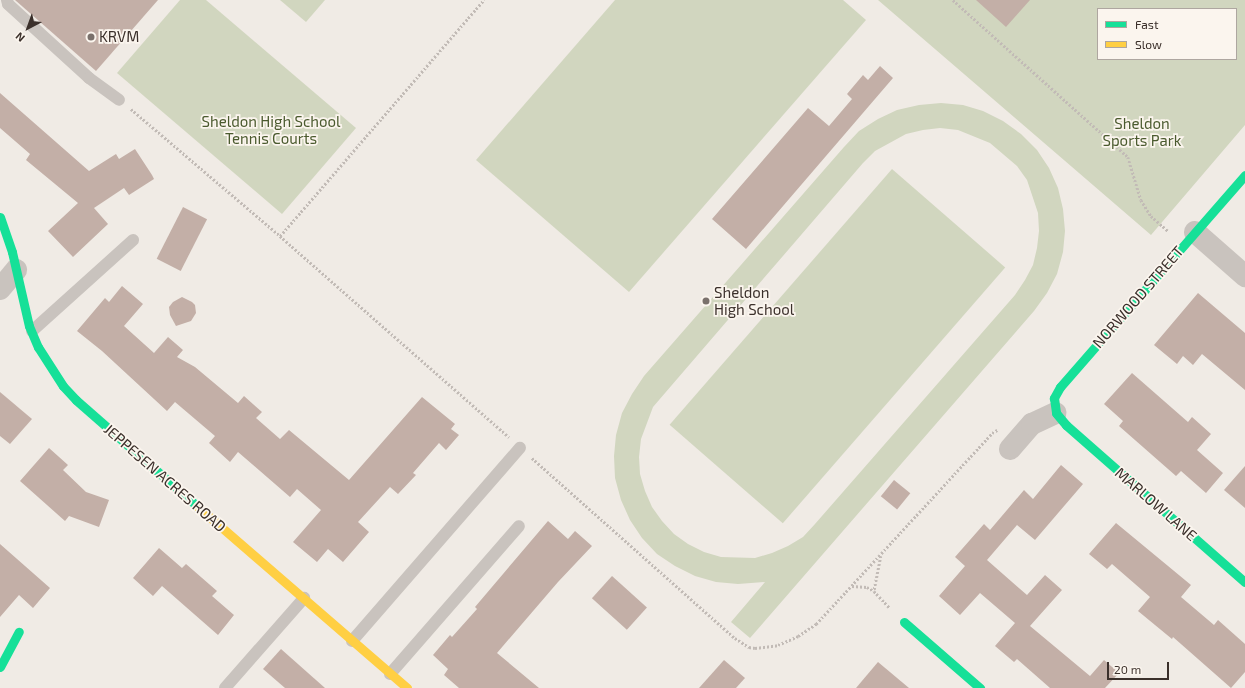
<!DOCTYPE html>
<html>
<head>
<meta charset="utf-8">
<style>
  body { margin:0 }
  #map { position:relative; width:1245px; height:688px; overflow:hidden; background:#f0ebe5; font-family:"Exo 2",sans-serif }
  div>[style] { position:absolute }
  .green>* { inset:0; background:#d1d6bf; transform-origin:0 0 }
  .building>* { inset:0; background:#c3afa7; transform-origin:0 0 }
  .path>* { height:2.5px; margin-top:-1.25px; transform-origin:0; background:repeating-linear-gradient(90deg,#c2bbb6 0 2px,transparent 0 4px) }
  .lane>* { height:12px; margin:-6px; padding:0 6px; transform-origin:6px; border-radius:6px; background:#c9c3be }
  .street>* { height:22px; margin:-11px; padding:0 11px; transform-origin:11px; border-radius:11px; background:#c9c3be }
  .fast>* { height:9px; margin:-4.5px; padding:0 4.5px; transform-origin:4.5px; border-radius:4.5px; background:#16e098 }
  .slow>* { height:9px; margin:-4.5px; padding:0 4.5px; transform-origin:4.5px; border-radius:4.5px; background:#ffcf43 }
  .dots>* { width:11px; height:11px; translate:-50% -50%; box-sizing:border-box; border:2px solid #fbf5ee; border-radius:50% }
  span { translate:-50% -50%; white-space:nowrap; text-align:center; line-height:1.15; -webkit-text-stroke:3.5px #fbf5ee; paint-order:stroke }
  .poi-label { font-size:15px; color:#3b302b }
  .left { translate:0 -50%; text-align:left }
  .park-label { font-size:15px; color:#4a5a2e }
  .street-label { font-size:15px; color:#3b302b }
  .legend { position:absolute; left:1097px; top:8px; width:140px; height:52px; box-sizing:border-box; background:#fbf5ee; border:1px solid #aea6a0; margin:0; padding:5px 7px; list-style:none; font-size:12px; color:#3b302b }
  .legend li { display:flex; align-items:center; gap:8px; height:20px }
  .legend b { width:20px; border:1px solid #aea6a0 }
  .north { position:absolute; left:8px; top:8px; width:40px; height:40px; -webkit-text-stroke:3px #fbf5ee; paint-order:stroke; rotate:221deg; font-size:11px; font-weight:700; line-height:16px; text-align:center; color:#3b302b }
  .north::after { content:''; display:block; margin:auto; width:14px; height:18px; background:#3b302b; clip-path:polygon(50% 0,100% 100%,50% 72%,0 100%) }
  .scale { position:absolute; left:1107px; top:662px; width:62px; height:18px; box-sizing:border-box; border:2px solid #3b302b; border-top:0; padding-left:5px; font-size:12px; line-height:14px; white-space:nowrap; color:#3b302b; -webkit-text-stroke:3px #fbf5ee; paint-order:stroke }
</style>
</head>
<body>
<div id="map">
  <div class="green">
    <div style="clip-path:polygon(180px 0,206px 0,356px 128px,282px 214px,117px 73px)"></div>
    <div style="clip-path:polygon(280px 0,325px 0,306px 22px)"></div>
    <div style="clip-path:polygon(615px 0,843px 0,866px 20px,629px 292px,476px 160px)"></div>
    <div style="clip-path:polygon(evenodd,878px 0,1245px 0,1245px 125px,1151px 235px,878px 0,1098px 9px,1236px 9px,1236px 59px,1098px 59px,1098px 9px)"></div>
    <div style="clip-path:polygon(evenodd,941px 103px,963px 105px,983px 111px,1003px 121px,1021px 134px,1037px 150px,1049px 168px,1058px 188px,1063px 209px,1065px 231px,1063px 252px,1057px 274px,1047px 293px,1034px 311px,750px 638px,731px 622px,765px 582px,738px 584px,716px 582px,695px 576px,675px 566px,657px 554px,642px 538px,630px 520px,621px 500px,615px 478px,614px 456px,616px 435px,622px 413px,632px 394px,644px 376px,844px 147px,859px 131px,878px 119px,897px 110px,919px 105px,941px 103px,940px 128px,958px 130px,990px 143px,1017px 166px,1027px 180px,1038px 213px,1039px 231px,1037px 248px,1033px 265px,1025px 280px,1015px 295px,815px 524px,803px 537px,788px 546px,772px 553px,755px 558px,721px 557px,704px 552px,688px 544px,674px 534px,662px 521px,652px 507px,645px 491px,640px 474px,639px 457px,641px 439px,653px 407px,863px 163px,875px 151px,906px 134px,923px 130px,940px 128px)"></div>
    <div style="left:892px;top:169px;width:150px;height:339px;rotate:41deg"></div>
  </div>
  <div class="building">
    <div style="clip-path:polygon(15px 0,158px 0,96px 71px)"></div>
    <div style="clip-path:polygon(976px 0,1030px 0,1006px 27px)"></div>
    <div style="clip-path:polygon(880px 66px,893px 78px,746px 249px,712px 219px,808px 108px,829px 126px,852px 99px,847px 94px,863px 75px,868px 80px)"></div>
    <div style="clip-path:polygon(0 93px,89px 171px,116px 154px,119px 159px,135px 149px,152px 175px,154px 179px,129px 195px,124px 188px,94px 208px,108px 224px,73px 257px,48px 231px,78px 203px,26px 160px,30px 154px,0 128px)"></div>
    <div style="left:183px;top:207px;width:27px;height:58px;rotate:27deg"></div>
    <div style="clip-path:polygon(122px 286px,143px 304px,124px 326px,154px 353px,168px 337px,183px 350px,177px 357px,195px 367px,238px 403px,244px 396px,262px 412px,256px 418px,280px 439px,289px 430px,349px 480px,422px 397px,455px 424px,451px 429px,459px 435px,446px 450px,439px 443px,413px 473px,416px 475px,398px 494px,390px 487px,358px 522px,369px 532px,343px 562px,328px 549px,317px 562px,293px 542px,321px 510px,297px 489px,290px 497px,238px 452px,230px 462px,209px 443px,215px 436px,175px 402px,167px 411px,102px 351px,77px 331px,105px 298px,109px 302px)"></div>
    <div style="clip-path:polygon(1198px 293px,1245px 333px,1245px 390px,1202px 354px,1193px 365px,1183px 356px,1177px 364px,1154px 345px)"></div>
    <div style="clip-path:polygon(182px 297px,192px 302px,195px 305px,196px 313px,191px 321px,176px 326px,170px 315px,169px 307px,173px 302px)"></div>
    <div style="clip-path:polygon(1132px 373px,1188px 422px,1192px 417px,1211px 434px,1197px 450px,1223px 473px,1206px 493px,1181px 471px,1176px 476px,1119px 426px,1123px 421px,1104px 404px)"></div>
    <div style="clip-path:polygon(0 392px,32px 419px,10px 444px,0 436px)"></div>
    <div style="clip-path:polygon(49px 448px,68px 465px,63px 470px,86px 492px,109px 500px,99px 527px,69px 516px,65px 521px,20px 481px)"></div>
    <div style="clip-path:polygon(1061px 465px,1083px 484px,1035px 540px,1017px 525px,987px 560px,1027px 595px,1045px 575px,1062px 590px,1030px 626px,1090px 676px,1104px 660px,1119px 673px,1105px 688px,1050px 688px,1017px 659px,1014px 662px,995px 646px,1015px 623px,980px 593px,960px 615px,939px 596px,965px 566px,955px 557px,984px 524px,990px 530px,1024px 490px,1033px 499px)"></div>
    <div style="clip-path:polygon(1245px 466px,1245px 508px,1224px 490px)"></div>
    <div style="left:894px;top:480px;width:21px;height:21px;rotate:39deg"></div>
    <div style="clip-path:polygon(548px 521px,568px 539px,575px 531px,592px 546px,558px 582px,497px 653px,539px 688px,459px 688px,444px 675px,448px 669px,433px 655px,450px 635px,452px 637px,477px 609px,475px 607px)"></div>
    <div style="clip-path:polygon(1116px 523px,1191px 585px,1181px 597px,1214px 625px,1218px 620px,1245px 644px,1245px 672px,1231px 688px,1173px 637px,1172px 639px,1138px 611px,1150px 597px,1112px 564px,1107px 569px,1089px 554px)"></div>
    <div style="clip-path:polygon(0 544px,50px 588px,33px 608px,19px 595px,0 617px)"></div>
    <div style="clip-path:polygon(159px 548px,182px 568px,186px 564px,217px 591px,212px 596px,234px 615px,218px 635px,162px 586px,153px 596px,133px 578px)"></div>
    <div style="left:612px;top:576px;width:47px;height:30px;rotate:42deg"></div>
    <div style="clip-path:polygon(281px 649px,325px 688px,285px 688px,263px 669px)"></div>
    <div style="clip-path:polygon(724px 660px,745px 678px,736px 688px,699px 688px)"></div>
    <div style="clip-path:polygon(878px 662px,909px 688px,856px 688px)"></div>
  </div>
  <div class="path">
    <div style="left:953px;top:0;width:235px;rotate:41.9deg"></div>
    <div style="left:1128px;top:157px;width:45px;rotate:73.2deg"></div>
    <div style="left:1141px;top:200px;width:19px;rotate:58deg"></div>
    <div style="left:1151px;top:216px;width:23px;rotate:41deg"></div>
    <div style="left:131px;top:109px;width:196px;rotate:40.4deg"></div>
    <div style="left:280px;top:236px;width:305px;rotate:41.3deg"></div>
    <div style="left:280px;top:236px;width:312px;rotate:-49.2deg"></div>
    <div style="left:532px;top:458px;width:271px;rotate:41.6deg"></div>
    <div style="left:735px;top:638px;width:17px;rotate:33deg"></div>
    <div style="left:749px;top:647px;width:6px;rotate:9deg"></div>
    <div style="left:755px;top:648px;width:23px;rotate:-7deg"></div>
    <div style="left:778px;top:645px;width:22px;rotate:-24deg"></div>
    <div style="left:798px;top:636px;width:22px;rotate:-34deg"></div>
    <div style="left:816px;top:624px;width:260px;rotate:-47.3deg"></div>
    <div style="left:992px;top:433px;width:6px;rotate:-31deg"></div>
    <div style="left:881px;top:556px;width:36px;rotate:101deg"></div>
    <div style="left:874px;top:591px;width:23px;rotate:47deg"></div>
    <div style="left:852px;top:586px;width:15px;rotate:4deg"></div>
    <div style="left:867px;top:587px;width:8px;rotate:30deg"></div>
  </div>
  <div class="lane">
    <div style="left:7px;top:0;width:4px;rotate:76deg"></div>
    <div style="left:8px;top:4px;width:110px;rotate:42.4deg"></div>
    <div style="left:89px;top:78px;width:37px;rotate:36deg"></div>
    <div style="left:32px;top:331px;width:136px;rotate:-42deg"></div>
    <div style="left:352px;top:641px;width:256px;rotate:-49deg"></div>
    <div style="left:390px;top:674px;width:196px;rotate:-48.9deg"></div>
    <div style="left:225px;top:688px;width:120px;rotate:-48.7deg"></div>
  </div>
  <div class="street">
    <div style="left:1195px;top:232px;width:67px;rotate:41.3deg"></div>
    <div style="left:0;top:289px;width:25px;rotate:-50deg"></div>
    <div style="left:1010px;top:449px;width:33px;rotate:-49deg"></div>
    <div style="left:1032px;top:424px;width:26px;rotate:-25deg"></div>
  </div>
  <div class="fast">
    <div style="left:1245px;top:175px;width:281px;rotate:131.1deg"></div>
    <div style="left:1060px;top:387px;width:13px;rotate:119deg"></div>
    <div style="left:1054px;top:398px;width:15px;rotate:82deg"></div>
    <div style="left:1056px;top:413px;width:16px;rotate:50deg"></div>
    <div style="left:1066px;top:425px;width:238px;rotate:41.3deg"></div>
    <div style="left:0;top:217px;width:37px;rotate:71deg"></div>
    <div style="left:12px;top:252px;width:76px;rotate:77.1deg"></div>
    <div style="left:29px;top:326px;width:23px;rotate:67deg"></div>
    <div style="left:38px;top:347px;width:46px;rotate:57.3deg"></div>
    <div style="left:63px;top:386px;width:19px;rotate:47deg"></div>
    <div style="left:76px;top:400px;width:161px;rotate:41.2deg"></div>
    <div style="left:904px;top:622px;width:101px;rotate:41deg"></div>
    <div style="left:0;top:667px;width:40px;rotate:-62deg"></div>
  </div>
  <div class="slow">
    <div style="left:197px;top:506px;width:278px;rotate:40.9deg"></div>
  </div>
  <div class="dots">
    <div style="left:91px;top:37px;background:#7a716c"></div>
    <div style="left:706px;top:301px;background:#7a716c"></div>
  </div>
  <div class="poi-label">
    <span class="left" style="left:99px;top:37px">KRVM</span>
    <span class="left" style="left:714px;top:301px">Sheldon<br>High School</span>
  </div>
  <div class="park-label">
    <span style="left:271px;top:130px">Sheldon High School<br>Tennis Courts</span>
    <span style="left:1142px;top:132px">Sheldon<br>Sports Park</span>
  </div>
  <div class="street-label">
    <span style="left:1138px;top:297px;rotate:-49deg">NORWOOD STREET</span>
    <span style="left:165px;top:478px;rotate:41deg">JEPPESEN ACRES ROAD</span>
    <span style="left:1156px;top:504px;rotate:41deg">MARLOW LANE</span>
  </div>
  <ul class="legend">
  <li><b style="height:5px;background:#16e098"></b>Fast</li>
  <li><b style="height:5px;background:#ffcf43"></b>Slow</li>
  </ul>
  <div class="north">N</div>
  <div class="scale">20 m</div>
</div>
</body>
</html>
